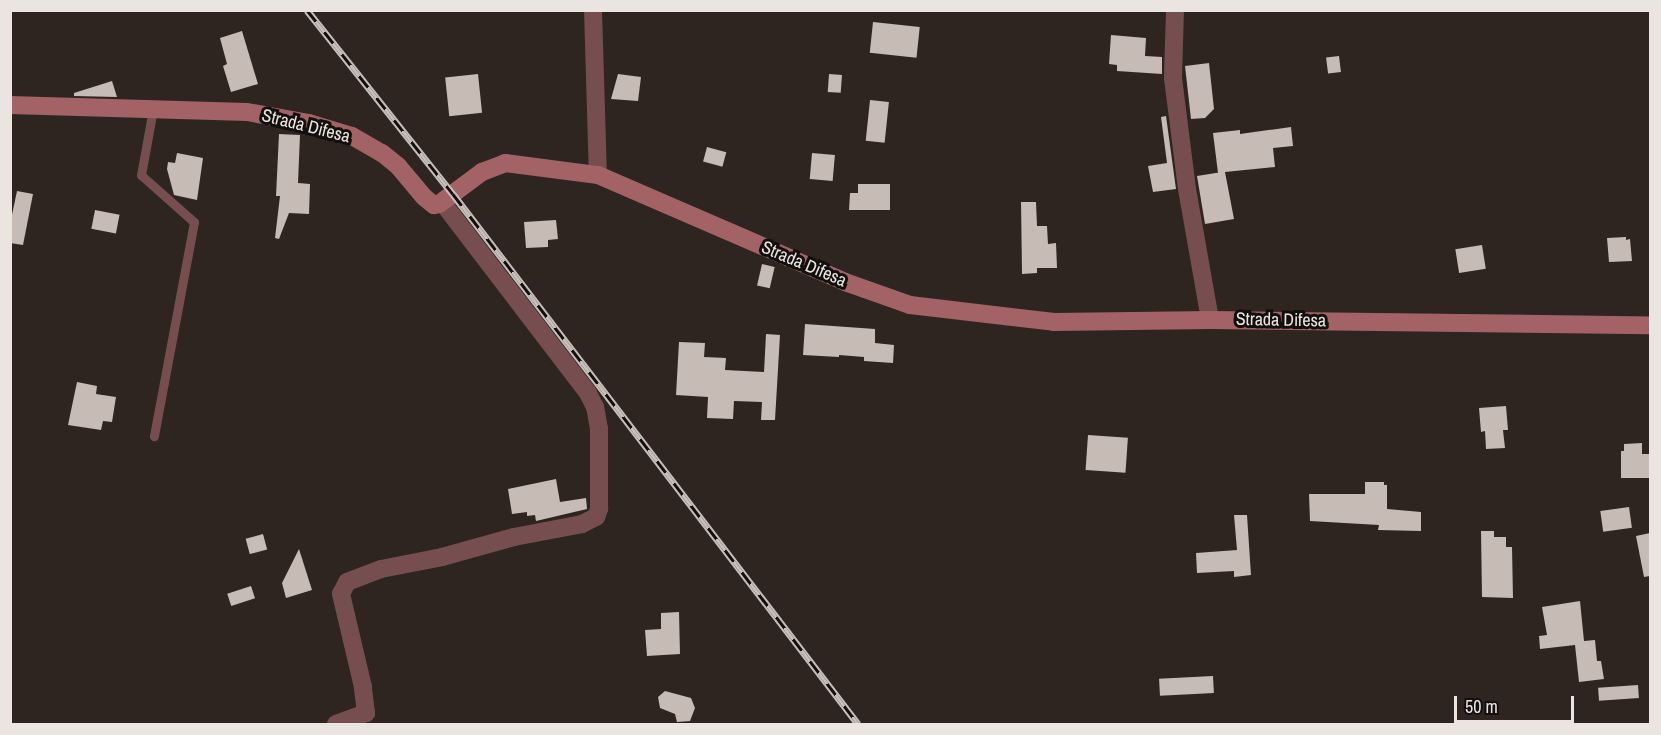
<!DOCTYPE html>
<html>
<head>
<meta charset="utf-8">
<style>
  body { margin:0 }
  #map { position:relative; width:1661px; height:735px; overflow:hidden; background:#2e2521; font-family:"Archivo Narrow",sans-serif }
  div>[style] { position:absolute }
  .building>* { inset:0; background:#c6bbb5; transform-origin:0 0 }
  .lane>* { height:9px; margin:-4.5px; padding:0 4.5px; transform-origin:4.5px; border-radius:4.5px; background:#764e50 }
  .street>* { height:18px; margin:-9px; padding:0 9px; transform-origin:9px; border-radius:9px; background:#764e50 }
  .secondary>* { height:18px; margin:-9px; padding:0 9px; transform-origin:9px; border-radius:9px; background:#a26266 }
  .rail>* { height:7px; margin-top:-3.5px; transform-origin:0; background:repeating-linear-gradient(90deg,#130f0d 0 14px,#c6bfbc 0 28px); box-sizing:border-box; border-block:2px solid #c6bfbc }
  span { translate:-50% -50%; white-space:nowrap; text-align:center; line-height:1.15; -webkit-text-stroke:6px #130f0d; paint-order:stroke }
  .street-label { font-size:18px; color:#ebe5e2 }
  .frame { position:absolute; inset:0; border:12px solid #ebe5e2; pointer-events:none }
  .scale { position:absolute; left:1454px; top:696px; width:120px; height:27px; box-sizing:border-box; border:3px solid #ebe5e2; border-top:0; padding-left:8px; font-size:18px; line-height:21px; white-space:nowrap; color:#ebe5e2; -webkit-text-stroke:4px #130f0d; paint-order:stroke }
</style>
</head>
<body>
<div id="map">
  <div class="building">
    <div style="left:873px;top:22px;width:47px;height:31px;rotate:6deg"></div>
    <div style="clip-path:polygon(242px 31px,258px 84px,231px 92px,223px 66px,227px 64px,220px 38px)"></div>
    <div style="clip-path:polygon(1111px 35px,1146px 38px,1145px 56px,1162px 57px,1162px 74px,1117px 71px,1117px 65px,1109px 64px)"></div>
    <div style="left:1339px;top:56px;width:16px;height:13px;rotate:83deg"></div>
    <div style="clip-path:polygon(1209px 63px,1214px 109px,1205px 118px,1191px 119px,1185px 66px)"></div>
    <div style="left:478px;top:74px;width:39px;height:33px;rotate:84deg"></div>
    <div style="clip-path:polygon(618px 74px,641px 77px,638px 101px,611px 99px)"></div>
    <div style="left:829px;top:74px;width:13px;height:18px;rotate:4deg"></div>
    <div style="clip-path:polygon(112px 81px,117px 97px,74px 96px,74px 93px)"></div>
    <div style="left:870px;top:100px;width:19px;height:41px;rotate:6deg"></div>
    <div style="clip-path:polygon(1166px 116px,1176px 189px,1153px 192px,1148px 166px,1167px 163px,1161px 117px)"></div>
    <div style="clip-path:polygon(1291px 127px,1293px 146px,1273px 148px,1275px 167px,1225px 172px,1234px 219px,1205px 224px,1197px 176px,1222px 172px,1218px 173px,1213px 133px,1240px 130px,1240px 134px)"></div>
    <div style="clip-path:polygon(279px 134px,300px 135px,298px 183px,310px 184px,309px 214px,289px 213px,279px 239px,275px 238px,280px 196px,276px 196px)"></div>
    <div style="left:707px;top:147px;width:20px;height:15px;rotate:15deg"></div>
    <div style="clip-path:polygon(177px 153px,203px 158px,197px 200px,174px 195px,167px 169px,168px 162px,175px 163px)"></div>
    <div style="left:812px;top:153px;width:23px;height:26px;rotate:5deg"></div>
    <div style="clip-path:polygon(858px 184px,890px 184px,890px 210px,849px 210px,850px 193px,858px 193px)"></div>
    <div style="clip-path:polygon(17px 191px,33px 194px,23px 245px,10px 243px,10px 224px)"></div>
    <div style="clip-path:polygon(1021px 202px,1036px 202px,1037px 226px,1047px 226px,1048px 244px,1056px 243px,1057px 268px,1037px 268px,1037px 273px,1022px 274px)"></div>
    <div style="left:95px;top:210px;width:25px;height:19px;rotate:11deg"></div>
    <div style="clip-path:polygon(556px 220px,558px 239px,548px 240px,548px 247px,526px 248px,524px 222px)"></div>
    <div style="clip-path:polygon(1626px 237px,1626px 240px,1630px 239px,1632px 261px,1609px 262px,1607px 238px)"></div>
    <div style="left:1482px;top:245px;width:24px;height:27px;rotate:81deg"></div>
    <div style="left:762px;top:264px;width:13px;height:22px;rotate:13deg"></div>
    <div style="clip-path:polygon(805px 324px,875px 329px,875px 343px,894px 345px,893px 363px,864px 361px,864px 357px,839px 355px,839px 357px,803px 355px)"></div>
    <div style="clip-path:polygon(766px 334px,780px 335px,775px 420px,761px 420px,762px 402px,734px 401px,733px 419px,707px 418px,708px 397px,676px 395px,679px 342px,705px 343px,704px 357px,726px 358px,725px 370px,764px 372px)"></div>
    <div style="clip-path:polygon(77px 382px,97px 386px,96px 394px,116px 397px,112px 422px,103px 421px,101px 430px,68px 425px)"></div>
    <div style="clip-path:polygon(1506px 406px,1508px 430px,1503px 430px,1505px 448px,1486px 449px,1485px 431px,1481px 432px,1479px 408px)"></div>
    <div style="left:1088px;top:435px;width:40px;height:35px;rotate:4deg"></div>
    <div style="clip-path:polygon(1642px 443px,1642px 454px,1650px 454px,1650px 478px,1621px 478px,1621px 451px,1624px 451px,1624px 444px)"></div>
    <div style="clip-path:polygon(556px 479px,560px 502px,586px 498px,587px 509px,536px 521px,535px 515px,527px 516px,527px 512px,512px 514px,508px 489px)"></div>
    <div style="clip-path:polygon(1365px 482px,1384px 482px,1384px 485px,1387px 485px,1387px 509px,1421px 512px,1421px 531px,1378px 530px,1379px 525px,1310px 521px,1309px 494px,1365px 494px)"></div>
    <div style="left:1629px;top:507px;width:21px;height:29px;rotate:82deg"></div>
    <div style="clip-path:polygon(1234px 515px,1247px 515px,1251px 575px,1234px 577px,1234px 571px,1197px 573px,1196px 553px,1237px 550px)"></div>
    <div style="clip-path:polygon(1481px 531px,1494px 531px,1494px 537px,1506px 537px,1506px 547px,1512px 547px,1513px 598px,1482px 597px)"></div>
    <div style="clip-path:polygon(1650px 533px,1650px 576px,1644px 577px,1636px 536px)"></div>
    <div style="left:263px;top:534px;width:16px;height:18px;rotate:75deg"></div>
    <div style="clip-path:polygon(299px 549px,312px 590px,286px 598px,282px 583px)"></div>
    <div style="left:251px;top:586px;width:13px;height:25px;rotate:72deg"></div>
    <div style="clip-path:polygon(1580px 601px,1584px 641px,1595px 640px,1597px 661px,1601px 661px,1604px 679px,1579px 682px,1575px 645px,1540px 649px,1539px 636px,1547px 635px,1542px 607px)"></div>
    <div style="clip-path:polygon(679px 612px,680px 654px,647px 656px,645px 630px,661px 629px,661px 613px)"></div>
    <div style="left:1213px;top:676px;width:17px;height:54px;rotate:87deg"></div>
    <div style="left:1638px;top:685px;width:13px;height:40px;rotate:86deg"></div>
    <div style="clip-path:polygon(665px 691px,691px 698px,695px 708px,690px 721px,677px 722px,675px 714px,660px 708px,658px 697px)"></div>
  </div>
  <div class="lane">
    <div style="left:153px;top:109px;width:67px;rotate:100.3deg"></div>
    <div style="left:141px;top:175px;width:71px;rotate:41.6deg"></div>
    <div style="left:194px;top:222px;width:218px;rotate:100.6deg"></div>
  </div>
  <div class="street">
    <div style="left:593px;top:10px;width:165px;rotate:88.3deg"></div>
    <div style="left:1175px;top:10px;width:68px;rotate:91.7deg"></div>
    <div style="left:1173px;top:78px;width:112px;rotate:82.8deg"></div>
    <div style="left:1187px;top:189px;width:133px;rotate:80deg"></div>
    <div style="left:336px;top:724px;width:32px;rotate:-20deg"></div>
    <div style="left:366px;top:713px;width:26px;rotate:-97deg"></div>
    <div style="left:363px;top:687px;width:96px;rotate:-103.3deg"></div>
    <div style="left:341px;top:594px;width:13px;rotate:-63deg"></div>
    <div style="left:347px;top:582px;width:36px;rotate:-21deg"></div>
    <div style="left:381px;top:569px;width:62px;rotate:-11.1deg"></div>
    <div style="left:442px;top:557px;width:75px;rotate:-15.5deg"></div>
    <div style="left:514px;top:537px;width:69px;rotate:-10.8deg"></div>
    <div style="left:582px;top:524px;width:16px;rotate:-27deg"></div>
    <div style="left:596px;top:517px;width:9px;rotate:-69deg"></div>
    <div style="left:599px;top:509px;width:80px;rotate:-90deg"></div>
    <div style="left:599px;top:429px;width:22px;rotate:-100deg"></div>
    <div style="left:595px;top:407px;width:16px;rotate:-117deg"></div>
    <div style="left:588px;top:393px;width:240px;rotate:-127.4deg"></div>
  </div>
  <div class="secondary">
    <div style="left:10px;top:105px;width:237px;rotate:1.7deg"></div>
    <div style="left:247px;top:112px;width:63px;rotate:10.1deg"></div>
    <div style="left:309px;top:123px;width:45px;rotate:16.8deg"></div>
    <div style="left:352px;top:136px;width:34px;rotate:30deg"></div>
    <div style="left:382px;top:153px;width:21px;rotate:39deg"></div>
    <div style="left:398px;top:166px;width:40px;rotate:50deg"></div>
    <div style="left:424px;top:197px;width:13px;rotate:39deg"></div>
    <div style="left:434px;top:205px;width:5px;rotate:-11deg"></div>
    <div style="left:439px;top:204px;width:54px;rotate:-36.7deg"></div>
    <div style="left:482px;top:172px;width:25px;rotate:-21deg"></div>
    <div style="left:505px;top:163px;width:94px;rotate:7.4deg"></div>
    <div style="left:598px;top:175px;width:269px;rotate:23.4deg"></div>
    <div style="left:845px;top:282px;width:69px;rotate:19.5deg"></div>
    <div style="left:910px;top:305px;width:145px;rotate:6.7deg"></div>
    <div style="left:1054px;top:322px;width:156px;rotate:-0.7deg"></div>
    <div style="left:1210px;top:320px;width:440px;rotate:0.7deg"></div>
  </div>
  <div class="rail">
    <div style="left:307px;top:10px;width:235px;rotate:51.6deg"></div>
    <div style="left:453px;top:194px;width:667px;rotate:52.61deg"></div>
  </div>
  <div class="street-label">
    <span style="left:306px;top:126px;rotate:14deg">Strada Difesa</span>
    <span style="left:804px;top:264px;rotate:23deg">Strada Difesa</span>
    <span style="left:1281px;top:320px;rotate:1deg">Strada Difesa</span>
  </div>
  <div class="frame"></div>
  <div class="scale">50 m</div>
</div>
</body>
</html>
